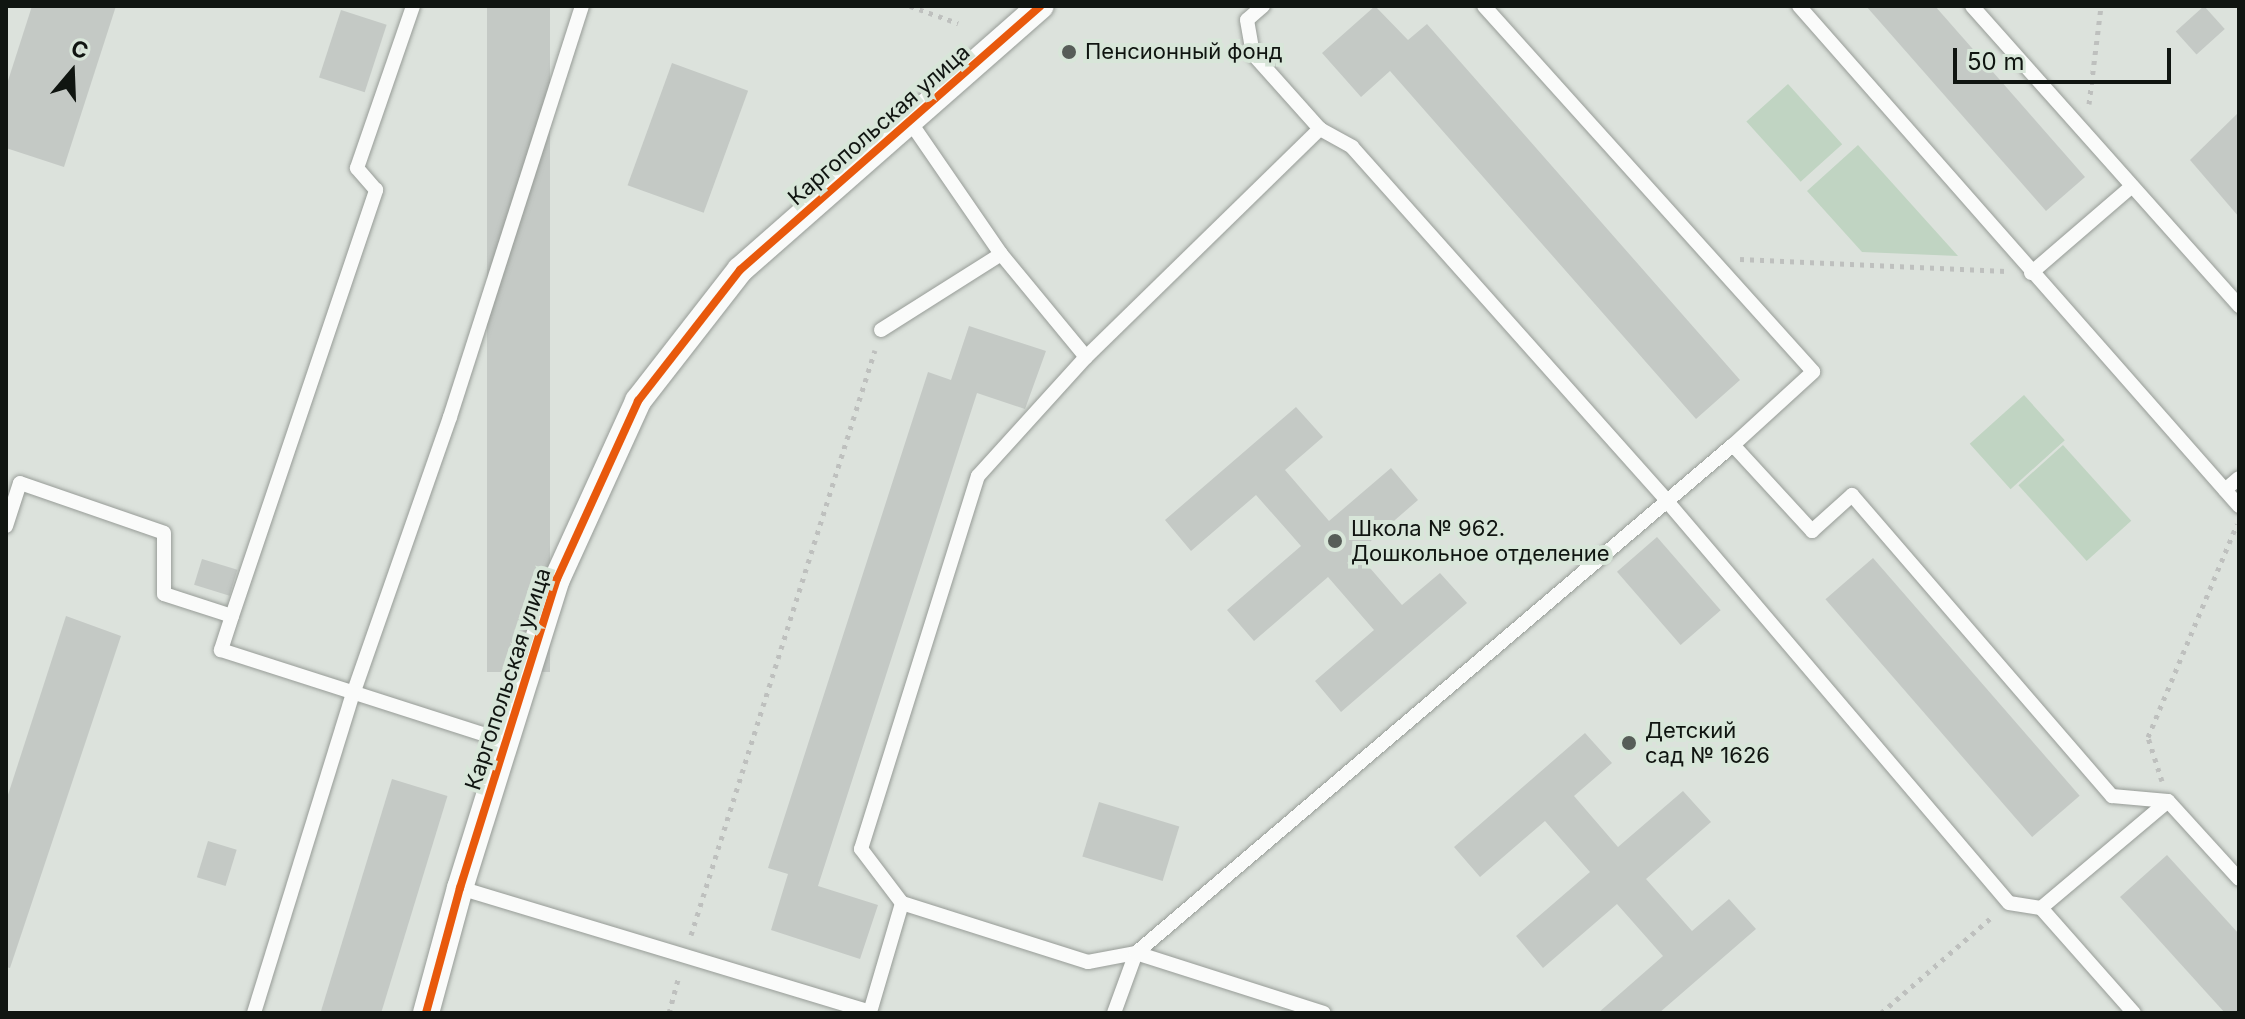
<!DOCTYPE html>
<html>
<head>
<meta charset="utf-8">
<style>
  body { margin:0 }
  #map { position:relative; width:2245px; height:1019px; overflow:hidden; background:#dce2dc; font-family:Inter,sans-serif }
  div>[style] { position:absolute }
  .green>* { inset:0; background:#c0d4c2; transform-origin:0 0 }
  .building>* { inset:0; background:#c4c9c5; transform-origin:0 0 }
  .path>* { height:5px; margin-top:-2.5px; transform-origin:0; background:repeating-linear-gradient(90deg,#bec0be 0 4px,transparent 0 10px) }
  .roads { filter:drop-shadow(0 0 2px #979c97) drop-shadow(0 0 2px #979c97) }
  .service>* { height:14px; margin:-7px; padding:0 7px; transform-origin:7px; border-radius:7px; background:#fafbfa }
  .minor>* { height:26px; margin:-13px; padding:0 13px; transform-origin:13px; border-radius:13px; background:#fafbfa }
  .cycleway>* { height:8px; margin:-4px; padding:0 4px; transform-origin:4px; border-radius:4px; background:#e8590c }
  .dots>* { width:22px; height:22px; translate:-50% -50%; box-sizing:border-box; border:4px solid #d8e6d9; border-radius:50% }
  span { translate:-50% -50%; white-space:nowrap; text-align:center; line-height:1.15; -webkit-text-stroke:8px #d8e6d9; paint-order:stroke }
  .poi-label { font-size:22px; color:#101511 }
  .left { translate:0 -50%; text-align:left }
  .street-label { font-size:22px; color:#101511 }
  .frame { position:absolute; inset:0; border:8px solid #101511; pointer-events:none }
  .north { position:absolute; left:32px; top:32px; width:80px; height:80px; -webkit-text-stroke:6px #d8e6d9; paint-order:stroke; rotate:19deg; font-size:22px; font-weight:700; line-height:32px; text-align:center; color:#101511 }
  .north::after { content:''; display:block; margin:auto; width:28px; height:36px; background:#101511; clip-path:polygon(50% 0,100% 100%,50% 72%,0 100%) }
  .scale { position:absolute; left:1953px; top:48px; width:218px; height:36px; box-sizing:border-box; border:4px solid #101511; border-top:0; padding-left:10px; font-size:24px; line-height:28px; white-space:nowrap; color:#101511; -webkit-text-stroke:6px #d8e6d9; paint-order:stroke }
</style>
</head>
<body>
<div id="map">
  <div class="green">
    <div style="left:1788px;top:84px;width:81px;height:56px;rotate:48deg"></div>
    <div style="clip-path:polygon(1858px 145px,1958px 256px,1862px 252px,1807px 191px)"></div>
    <div style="left:2024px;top:395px;width:61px;height:73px;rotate:48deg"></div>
    <div style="left:2063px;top:445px;width:102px;height:60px;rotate:48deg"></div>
  </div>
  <div class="building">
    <div style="clip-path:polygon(32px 6px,116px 6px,64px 167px,6px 148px,6px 87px)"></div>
    <div style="left:487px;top:6px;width:63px;height:666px"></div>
    <div style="clip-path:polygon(1375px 6px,1408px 40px,1427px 24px,1740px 380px,1696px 419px,1390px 71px,1361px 97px,1322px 53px)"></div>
    <div style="clip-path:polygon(1866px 6px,1935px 6px,2085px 177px,2046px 211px)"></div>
    <div style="left:2204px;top:6px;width:31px;height:38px;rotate:48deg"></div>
    <div style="left:341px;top:10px;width:48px;height:71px;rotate:18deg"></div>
    <div style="left:672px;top:63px;width:81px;height:130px;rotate:20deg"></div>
    <div style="clip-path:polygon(2239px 112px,2239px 217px,2190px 160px)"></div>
    <div style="clip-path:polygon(969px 326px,1046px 351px,1025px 409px,977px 393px,818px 886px,878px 905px,860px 959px,771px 930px,788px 874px,768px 868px,928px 372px,951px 380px)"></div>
    <div style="clip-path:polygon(1296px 407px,1323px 437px,1285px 470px,1329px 521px,1391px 468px,1418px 500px,1357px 553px,1402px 605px,1440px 573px,1467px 603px,1341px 712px,1315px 681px,1374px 630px,1328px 577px,1254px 641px,1227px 610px,1301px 546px,1256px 495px,1191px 551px,1165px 520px)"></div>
    <div style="left:1657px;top:537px;width:97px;height:53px;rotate:49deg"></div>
    <div style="left:1873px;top:558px;width:315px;height:63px;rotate:49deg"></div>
    <div style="left:202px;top:559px;width:37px;height:27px;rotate:17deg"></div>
    <div style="clip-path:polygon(66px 616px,121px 636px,10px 968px,6px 967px,6px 801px)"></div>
    <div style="clip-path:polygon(1585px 733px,1612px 763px,1574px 796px,1618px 847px,1683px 791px,1711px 822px,1646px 879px,1692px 931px,1729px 899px,1756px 929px,1659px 1013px,1598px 1013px,1663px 956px,1617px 904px,1543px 968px,1516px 936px,1590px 872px,1545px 821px,1480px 877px,1454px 847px)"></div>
    <div style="left:392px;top:779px;width:58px;height:245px;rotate:17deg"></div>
    <div style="left:1099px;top:802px;width:84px;height:57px;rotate:17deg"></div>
    <div style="left:208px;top:841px;width:30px;height:38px;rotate:17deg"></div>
    <div style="clip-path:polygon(2167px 855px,2239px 934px,2239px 1013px,2225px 1013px,2120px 897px)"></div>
  </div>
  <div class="path">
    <div style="left:910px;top:6px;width:51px;rotate:19.5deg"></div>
    <div style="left:2089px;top:104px;width:99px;rotate:-83deg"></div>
    <div style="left:1740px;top:259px;width:266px;rotate:2.6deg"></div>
    <div style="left:2162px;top:781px;width:46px;rotate:-107.7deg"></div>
    <div style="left:2148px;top:737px;width:231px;rotate:-67.3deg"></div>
    <div style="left:691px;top:935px;width:613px;rotate:-72.54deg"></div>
    <div style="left:669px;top:1013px;width:38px;rotate:-75deg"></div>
    <div style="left:1881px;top:1013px;width:148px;rotate:-40.9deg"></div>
  </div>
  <div class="roads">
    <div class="service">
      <div style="left:1263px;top:6px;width:21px;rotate:139deg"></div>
      <div style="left:1247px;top:20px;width:35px;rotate:80deg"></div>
      <div style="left:1253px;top:54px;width:101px;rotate:48.2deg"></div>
      <div style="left:1320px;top:129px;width:37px;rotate:29deg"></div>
      <div style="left:1352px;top:147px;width:472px;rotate:48.3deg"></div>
      <div style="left:1666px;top:500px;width:529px;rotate:49.6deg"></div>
      <div style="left:2009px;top:903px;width:32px;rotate:9deg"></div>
      <div style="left:2041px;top:908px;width:140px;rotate:48.5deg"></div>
      <div style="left:1484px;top:6px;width:492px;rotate:48deg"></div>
      <div style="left:1813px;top:372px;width:108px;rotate:137.6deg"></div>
      <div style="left:1733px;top:445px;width:117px;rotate:47.4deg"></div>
      <div style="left:1812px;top:531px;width:54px;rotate:-42deg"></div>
      <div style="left:1852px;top:495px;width:398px;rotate:49.2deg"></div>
      <div style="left:2112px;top:796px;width:56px;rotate:5.1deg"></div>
      <div style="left:2168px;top:801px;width:105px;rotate:47.7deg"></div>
      <div style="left:1799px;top:6px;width:666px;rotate:48.65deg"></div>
      <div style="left:1972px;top:6px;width:402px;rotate:48.3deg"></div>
      <div style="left:2031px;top:273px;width:133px;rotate:-40.7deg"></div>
      <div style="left:881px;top:330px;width:142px;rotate:-32.3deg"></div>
      <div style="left:1001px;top:254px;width:159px;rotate:-124.5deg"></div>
      <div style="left:1086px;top:357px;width:327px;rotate:-44.3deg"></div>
      <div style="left:2225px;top:490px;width:18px;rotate:-41deg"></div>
      <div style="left:6px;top:526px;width:45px;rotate:-72deg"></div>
      <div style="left:20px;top:483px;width:152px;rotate:19.1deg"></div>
      <div style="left:164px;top:533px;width:61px;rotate:90deg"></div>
      <div style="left:164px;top:594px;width:71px;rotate:17.9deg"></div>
      <div style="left:232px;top:616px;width:36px;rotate:108deg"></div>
      <div style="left:221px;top:650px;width:301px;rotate:17.8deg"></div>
      <div style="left:232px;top:616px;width:450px;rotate:-71.3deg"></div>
      <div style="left:376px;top:190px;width:29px;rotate:-131deg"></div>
      <div style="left:357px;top:168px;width:171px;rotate:-70.9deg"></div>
      <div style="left:460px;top:888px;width:428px;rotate:16.8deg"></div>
      <div style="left:870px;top:1012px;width:114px;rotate:-73.6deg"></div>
      <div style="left:902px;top:903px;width:195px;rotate:17.6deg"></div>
      <div style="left:1088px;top:962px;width:49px;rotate:-10.6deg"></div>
      <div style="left:1136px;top:953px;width:197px;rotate:17.7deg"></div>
      <div style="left:902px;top:903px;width:68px;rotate:-127.2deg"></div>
      <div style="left:861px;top:849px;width:391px;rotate:-72.6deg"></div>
      <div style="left:978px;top:476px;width:161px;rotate:-47.8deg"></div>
      <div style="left:1086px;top:357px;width:134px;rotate:-129.5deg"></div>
      <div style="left:2041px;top:908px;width:166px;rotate:-40.1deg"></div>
      <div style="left:254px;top:1013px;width:334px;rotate:-72.8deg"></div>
      <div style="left:353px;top:694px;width:293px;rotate:-70.7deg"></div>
      <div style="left:450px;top:417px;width:432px;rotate:-72.2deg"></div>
      <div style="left:1114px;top:1013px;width:64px;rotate:-69.9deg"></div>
      <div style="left:1136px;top:953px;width:784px;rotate:-40.4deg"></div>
    </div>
    <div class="minor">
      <div style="left:426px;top:1013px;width:130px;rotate:-74.8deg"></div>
      <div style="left:460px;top:888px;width:324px;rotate:-72.6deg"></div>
      <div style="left:557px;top:579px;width:196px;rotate:-65.5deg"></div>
      <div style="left:638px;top:401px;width:166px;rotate:-52.1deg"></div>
      <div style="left:740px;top:270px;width:400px;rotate:-41.3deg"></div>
    </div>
  </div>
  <div class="cycleway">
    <div style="left:426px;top:1013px;width:130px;rotate:-74.8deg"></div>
    <div style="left:460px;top:888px;width:324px;rotate:-72.6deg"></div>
    <div style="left:557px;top:579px;width:196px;rotate:-65.5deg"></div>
    <div style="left:638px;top:401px;width:166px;rotate:-52.1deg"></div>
    <div style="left:740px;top:270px;width:400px;rotate:-41.3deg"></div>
  </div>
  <div class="dots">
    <div style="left:1069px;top:52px;background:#575d58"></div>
    <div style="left:1335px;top:541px;background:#575d58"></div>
    <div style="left:1629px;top:743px;background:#575d58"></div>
  </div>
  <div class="poi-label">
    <span class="left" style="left:1085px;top:52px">Пенсионный фонд</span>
    <span class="left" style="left:1351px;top:541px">Школа № 962.<br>Дошкольное отделение</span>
    <span class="left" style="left:1645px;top:743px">Детский<br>сад № 1626</span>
  </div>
  <div class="street-label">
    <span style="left:879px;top:125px;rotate:-41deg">Каргопольская улица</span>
    <span style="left:508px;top:679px;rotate:-72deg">Каргопольская улица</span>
  </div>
  <div class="frame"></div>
  <div class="north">С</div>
  <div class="scale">50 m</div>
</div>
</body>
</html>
